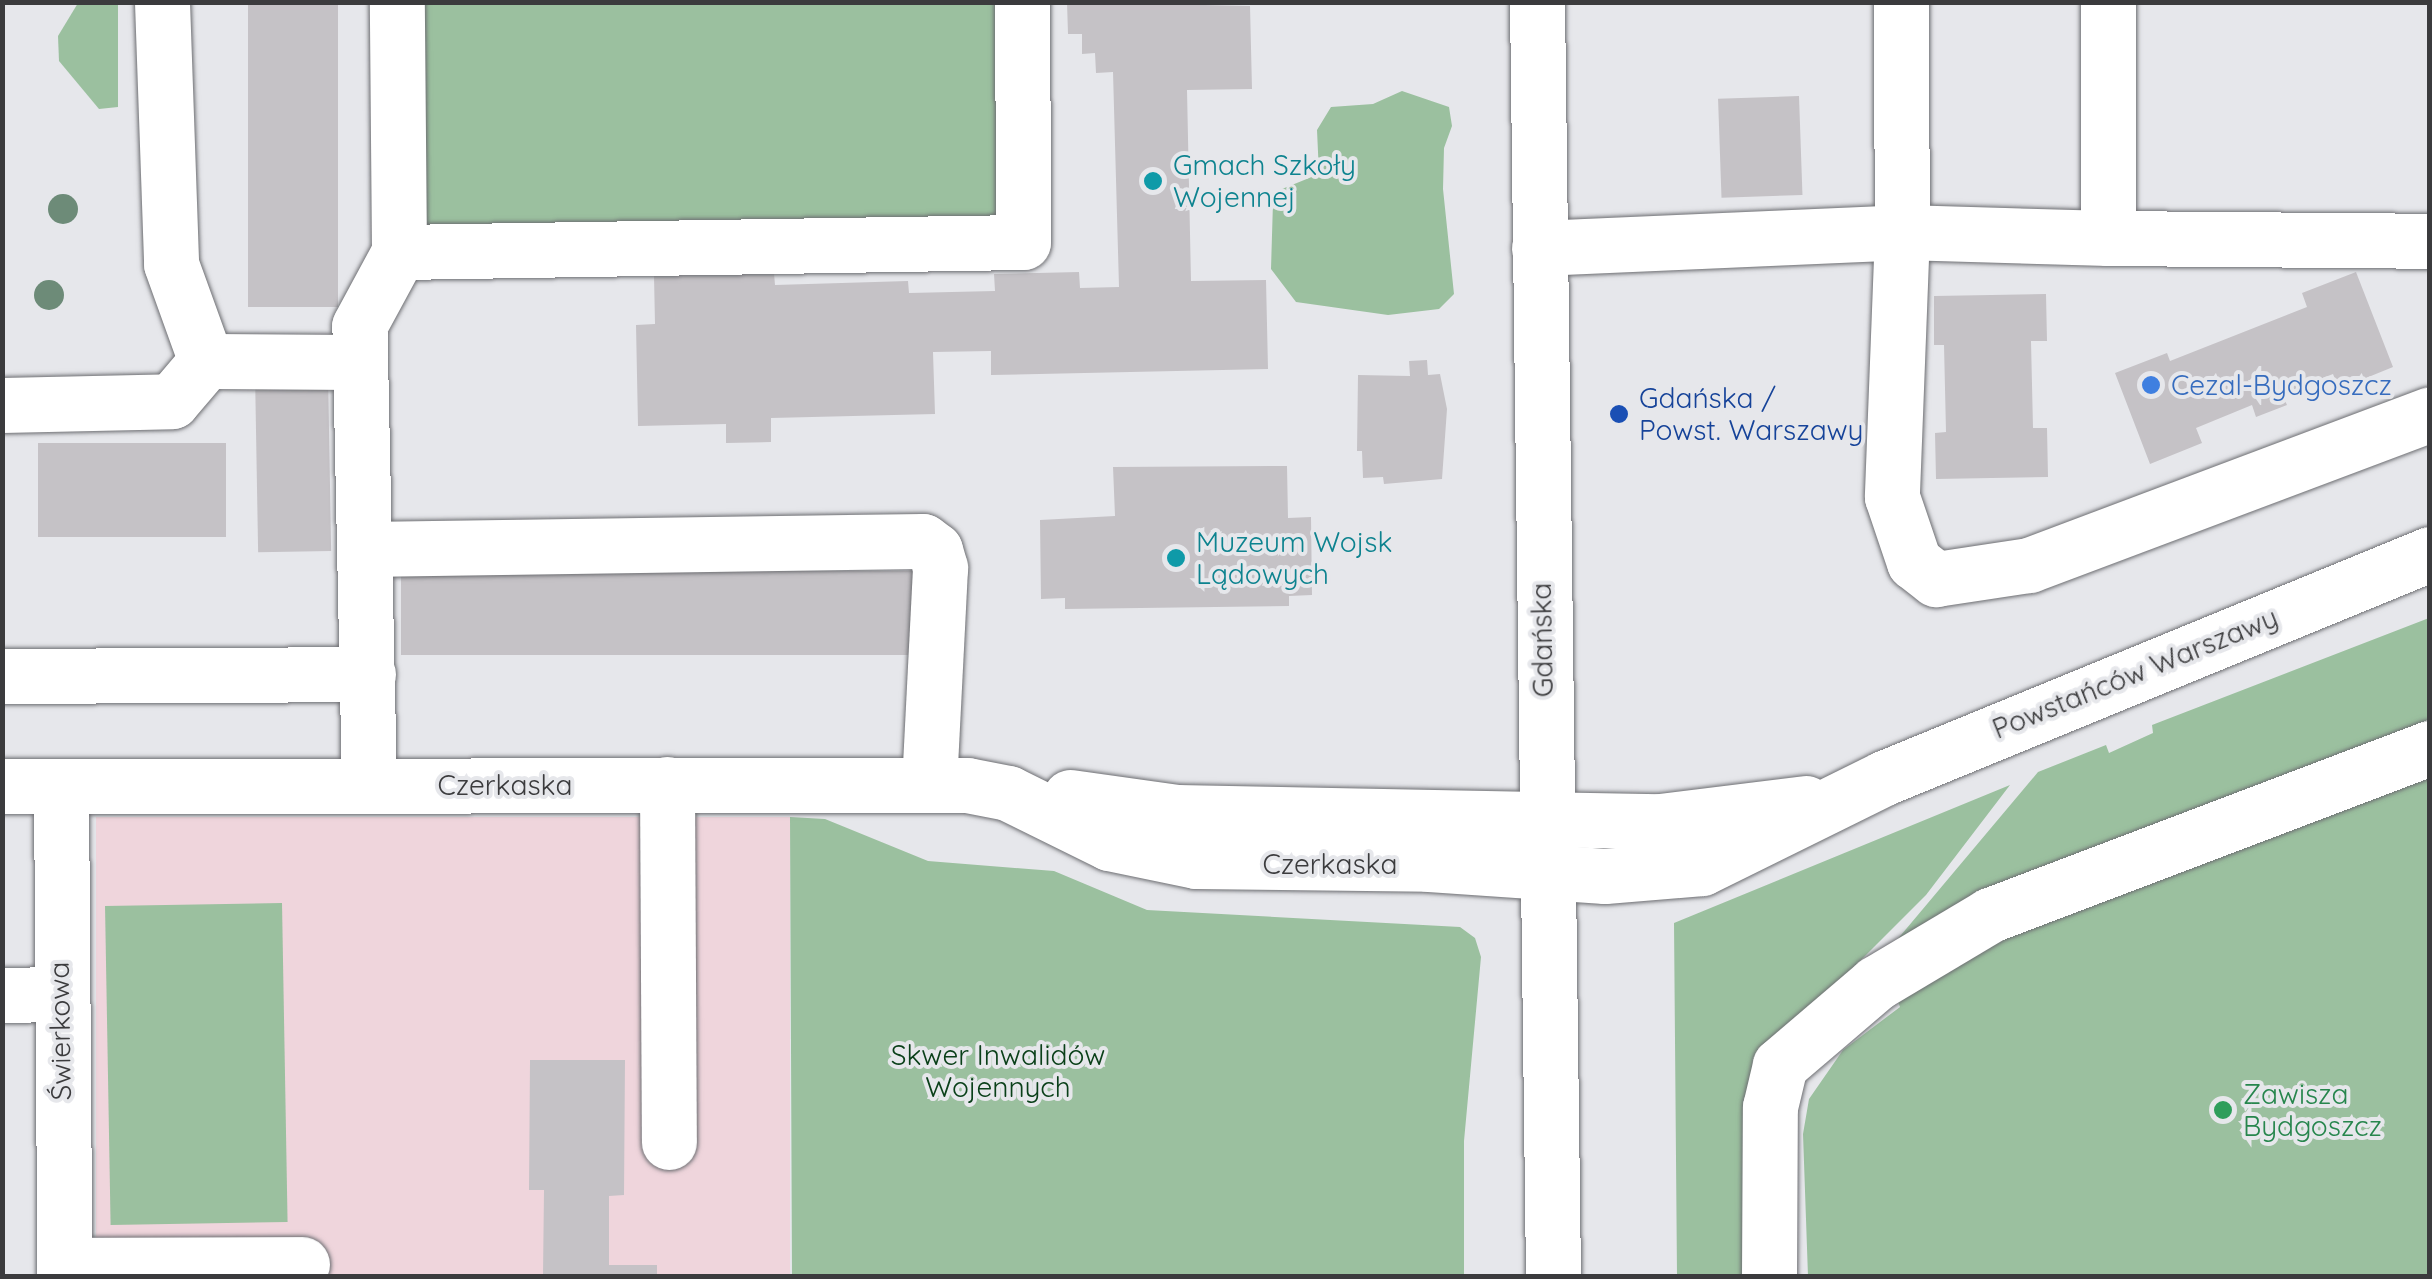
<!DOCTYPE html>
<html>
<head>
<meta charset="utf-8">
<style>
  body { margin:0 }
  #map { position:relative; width:2432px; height:1279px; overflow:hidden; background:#e6e7eb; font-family:Quicksand,sans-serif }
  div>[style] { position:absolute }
  .education>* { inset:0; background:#efd5dc; transform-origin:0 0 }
  .green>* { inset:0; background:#9bc09f; transform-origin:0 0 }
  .building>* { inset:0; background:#c5c2c6; transform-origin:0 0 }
  .roads { filter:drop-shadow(0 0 2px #6d6e72) drop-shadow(0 0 2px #6d6e72) }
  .minor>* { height:55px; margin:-27.5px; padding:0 27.5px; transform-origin:27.5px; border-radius:27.5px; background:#fff }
  .major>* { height:55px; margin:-27.5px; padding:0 27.5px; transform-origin:27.5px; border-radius:27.5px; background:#fff }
  .trees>* { width:30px; height:30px; margin:-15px; border-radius:50%; background:#6d8b78 }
  .dots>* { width:28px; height:28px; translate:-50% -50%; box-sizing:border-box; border:5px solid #e6e7eb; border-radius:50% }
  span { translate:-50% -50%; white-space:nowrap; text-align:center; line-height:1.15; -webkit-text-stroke:8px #e6e7eb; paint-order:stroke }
  .culture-label { font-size:28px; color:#0d838f }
  .left { translate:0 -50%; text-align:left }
  .shop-label { font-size:28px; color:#366cbe }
  .transit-label { font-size:28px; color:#164399 }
  .street-label { font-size:28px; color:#3b3b3d }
  .park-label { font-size:28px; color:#0a4019 }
  .leisure-label { font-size:28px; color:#27864d }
  .frame { position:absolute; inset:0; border:5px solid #3b3b3d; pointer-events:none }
</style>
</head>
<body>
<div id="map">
  <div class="education">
    <div style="left:790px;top:817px;width:459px;height:694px;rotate:90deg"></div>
  </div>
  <div class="green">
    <div style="clip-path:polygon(78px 3px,118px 3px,118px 107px,99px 109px,59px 61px,58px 36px)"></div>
    <div style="left:418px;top:3px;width:604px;height:237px"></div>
    <div style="clip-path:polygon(1402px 91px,1449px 107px,1452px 126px,1444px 148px,1443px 189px,1454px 294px,1439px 309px,1388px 315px,1296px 302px,1271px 269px,1273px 202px,1282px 189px,1319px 174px,1317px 130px,1331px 107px,1373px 104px)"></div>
    <div style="clip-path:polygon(2429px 618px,2429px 729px,1875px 966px,2038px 772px,2106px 745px,2109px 753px,2153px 733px,2152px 725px)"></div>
    <div style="clip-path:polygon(2429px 763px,2429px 1276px,1808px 1276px,1803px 1134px,1809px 1099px,1843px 1050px,1900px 1007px,1895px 993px,1970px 940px)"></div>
    <div style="clip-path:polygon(2010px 785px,1926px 895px,1783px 1038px,1755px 1276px,1677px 1276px,1674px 923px)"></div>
    <div style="clip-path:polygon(790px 817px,825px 819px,928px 861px,1054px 871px,1147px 910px,1460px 927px,1475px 938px,1481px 957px,1464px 1141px,1464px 1276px,792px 1276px)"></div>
    <div style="left:282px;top:903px;width:319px;height:177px;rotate:89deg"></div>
  </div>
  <div class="building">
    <div style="left:248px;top:2px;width:90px;height:305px"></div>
    <div style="clip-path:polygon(1067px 2px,1250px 6px,1252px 89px,1187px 90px,1191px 281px,1266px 280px,1268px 369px,991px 375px,991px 351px,933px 352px,935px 414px,771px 418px,771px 442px,726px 443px,726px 424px,638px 426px,636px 325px,655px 324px,654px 276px,774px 273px,775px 285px,908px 281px,909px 293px,995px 291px,994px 274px,1079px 272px,1080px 288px,1119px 287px,1113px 72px,1096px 73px,1095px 53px,1082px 54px,1082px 34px,1068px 34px)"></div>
    <div style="left:1799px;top:96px;width:99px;height:81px;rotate:88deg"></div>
    <div style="clip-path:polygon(2356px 272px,2393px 367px,2339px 389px,2333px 374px,2282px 394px,2287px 405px,2256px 417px,2252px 405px,2196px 428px,2202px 443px,2150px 464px,2115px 373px,2167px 353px,2170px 361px,2307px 307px,2302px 293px)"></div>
    <div style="clip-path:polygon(2046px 294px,2047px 341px,2031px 341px,2033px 428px,2047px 428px,2048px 477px,1936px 479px,1935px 433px,1946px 432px,1944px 345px,1934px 345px,1934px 296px)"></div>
    <div style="clip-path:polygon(1427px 360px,1428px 375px,1440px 374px,1447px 409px,1442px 479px,1384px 484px,1383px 477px,1363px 478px,1362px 451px,1357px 451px,1358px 375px,1410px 376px,1409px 361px)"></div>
    <div style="left:328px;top:372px;width:179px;height:73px;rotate:89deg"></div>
    <div style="left:226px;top:443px;width:94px;height:188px;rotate:90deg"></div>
    <div style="clip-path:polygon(1287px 466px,1288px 518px,1311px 517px,1312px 595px,1289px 596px,1289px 606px,1065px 609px,1065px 598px,1041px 599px,1040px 520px,1115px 516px,1113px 467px)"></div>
    <div style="left:928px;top:571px;width:84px;height:527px;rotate:90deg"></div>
    <div style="clip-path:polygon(530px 1060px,625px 1060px,624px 1195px,609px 1196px,609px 1265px,657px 1265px,657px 1276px,543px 1276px,544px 1190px,529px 1190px)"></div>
  </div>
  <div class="roads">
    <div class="minor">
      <div style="left:162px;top:2px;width:262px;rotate:88deg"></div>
      <div style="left:171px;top:264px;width:103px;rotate:70.2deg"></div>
      <div style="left:206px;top:361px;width:154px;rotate:0.4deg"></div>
      <div style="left:1901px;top:2px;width:230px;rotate:89.8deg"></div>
      <div style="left:1902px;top:232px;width:206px;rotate:1.7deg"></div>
      <div style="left:2108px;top:2px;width:236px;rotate:90deg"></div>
      <div style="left:2108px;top:238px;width:322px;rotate:0.5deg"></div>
      <div style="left:1539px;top:248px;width:363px;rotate:-2.5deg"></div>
      <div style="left:1902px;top:232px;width:265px;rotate:92.2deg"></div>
      <div style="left:1892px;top:497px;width:69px;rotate:71.3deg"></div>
      <div style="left:1914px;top:562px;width:28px;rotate:38deg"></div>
      <div style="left:1936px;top:579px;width:94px;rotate:-8.6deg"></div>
      <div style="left:2029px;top:565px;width:428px;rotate:-20.6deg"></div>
      <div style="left:399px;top:252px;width:624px;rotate:-0.92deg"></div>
      <div style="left:1023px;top:242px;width:240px;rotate:-90.2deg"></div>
      <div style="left:2px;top:405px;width:170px;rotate:-1.3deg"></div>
      <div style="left:172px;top:401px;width:52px;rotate:-49.6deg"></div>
      <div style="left:364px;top:549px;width:559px;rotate:-0.82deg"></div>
      <div style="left:923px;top:541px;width:15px;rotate:37deg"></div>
      <div style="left:935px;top:550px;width:19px;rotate:74deg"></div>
      <div style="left:940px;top:568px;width:217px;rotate:92.9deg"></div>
      <div style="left:2px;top:676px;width:366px;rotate:-0.3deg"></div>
      <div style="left:667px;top:784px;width:358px;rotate:89.7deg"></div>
      <div style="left:369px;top:785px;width:459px;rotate:-91.2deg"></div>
      <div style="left:359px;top:326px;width:84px;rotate:-61.6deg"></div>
      <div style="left:399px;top:252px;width:250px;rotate:-90.5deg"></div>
      <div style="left:2px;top:786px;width:965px;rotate:-0.06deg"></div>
      <div style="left:967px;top:785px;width:42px;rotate:11deg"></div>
      <div style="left:1008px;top:793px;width:113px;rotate:26.3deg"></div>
      <div style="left:1109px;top:843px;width:89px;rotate:11.7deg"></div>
      <div style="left:1196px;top:861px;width:233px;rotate:0.7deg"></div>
      <div style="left:1429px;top:864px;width:176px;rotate:3.9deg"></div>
      <div style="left:1605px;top:876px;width:97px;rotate:-4.7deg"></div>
      <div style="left:1702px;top:868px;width:203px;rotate:-26.3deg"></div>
      <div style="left:1884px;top:778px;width:590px;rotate:-22.31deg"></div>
      <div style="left:61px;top:786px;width:490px;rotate:89.6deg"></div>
      <div style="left:1070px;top:797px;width:108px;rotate:8deg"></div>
      <div style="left:1177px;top:812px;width:483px;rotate:1.1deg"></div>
      <div style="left:1660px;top:821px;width:147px;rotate:-7deg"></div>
      <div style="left:2px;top:995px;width:57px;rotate:-1deg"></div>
      <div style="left:64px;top:1265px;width:238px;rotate:-0.2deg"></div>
      <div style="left:1769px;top:1276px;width:169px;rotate:-89.7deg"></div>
      <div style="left:1770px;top:1107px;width:43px;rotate:-76.6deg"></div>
      <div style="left:1780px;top:1065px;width:126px;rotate:-40.5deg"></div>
      <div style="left:1876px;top:983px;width:133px;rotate:-30.8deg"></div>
      <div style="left:1990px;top:915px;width:471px;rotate:-20.8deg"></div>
    </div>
    <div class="major">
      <div style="left:1537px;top:2px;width:1274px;rotate:89.28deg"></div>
    </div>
  </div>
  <div class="trees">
    <div style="left:63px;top:209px"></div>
    <div style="left:49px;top:295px"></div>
  </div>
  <div class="dots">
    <div style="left:1153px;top:181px;background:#0f9aa8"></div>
    <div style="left:2151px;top:385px;background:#3f7fe0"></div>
    <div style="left:1619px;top:414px;background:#1a4fb4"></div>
    <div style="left:1176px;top:558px;background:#0f9aa8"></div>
    <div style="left:2223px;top:1110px;background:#2e9e5b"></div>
  </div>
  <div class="culture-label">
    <span class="left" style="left:1173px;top:181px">Gmach Szkoły<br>Wojennej</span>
    <span class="left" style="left:1196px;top:558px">Muzeum Wojsk<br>Lądowych</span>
  </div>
  <div class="shop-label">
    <span class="left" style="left:2171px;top:385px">Cezal-Bydgoszcz</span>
  </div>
  <div class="transit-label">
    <span class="left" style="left:1639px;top:414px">Gdańska /<br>Powst. Warszawy</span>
  </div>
  <div class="street-label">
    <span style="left:1542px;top:640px;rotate:-91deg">Gdańska</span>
    <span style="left:2135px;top:673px;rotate:-22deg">Powstańców Warszawy</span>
    <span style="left:505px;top:785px">Czerkaska</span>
    <span style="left:1330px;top:864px">Czerkaska</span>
    <span style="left:60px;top:1031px;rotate:-91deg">Świerkowa</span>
  </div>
  <div class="park-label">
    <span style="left:998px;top:1071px">Skwer Inwalidów<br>Wojennych</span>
  </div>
  <div class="leisure-label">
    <span class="left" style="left:2243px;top:1110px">Zawisza<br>Bydgoszcz</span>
  </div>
  <div class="frame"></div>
</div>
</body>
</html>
